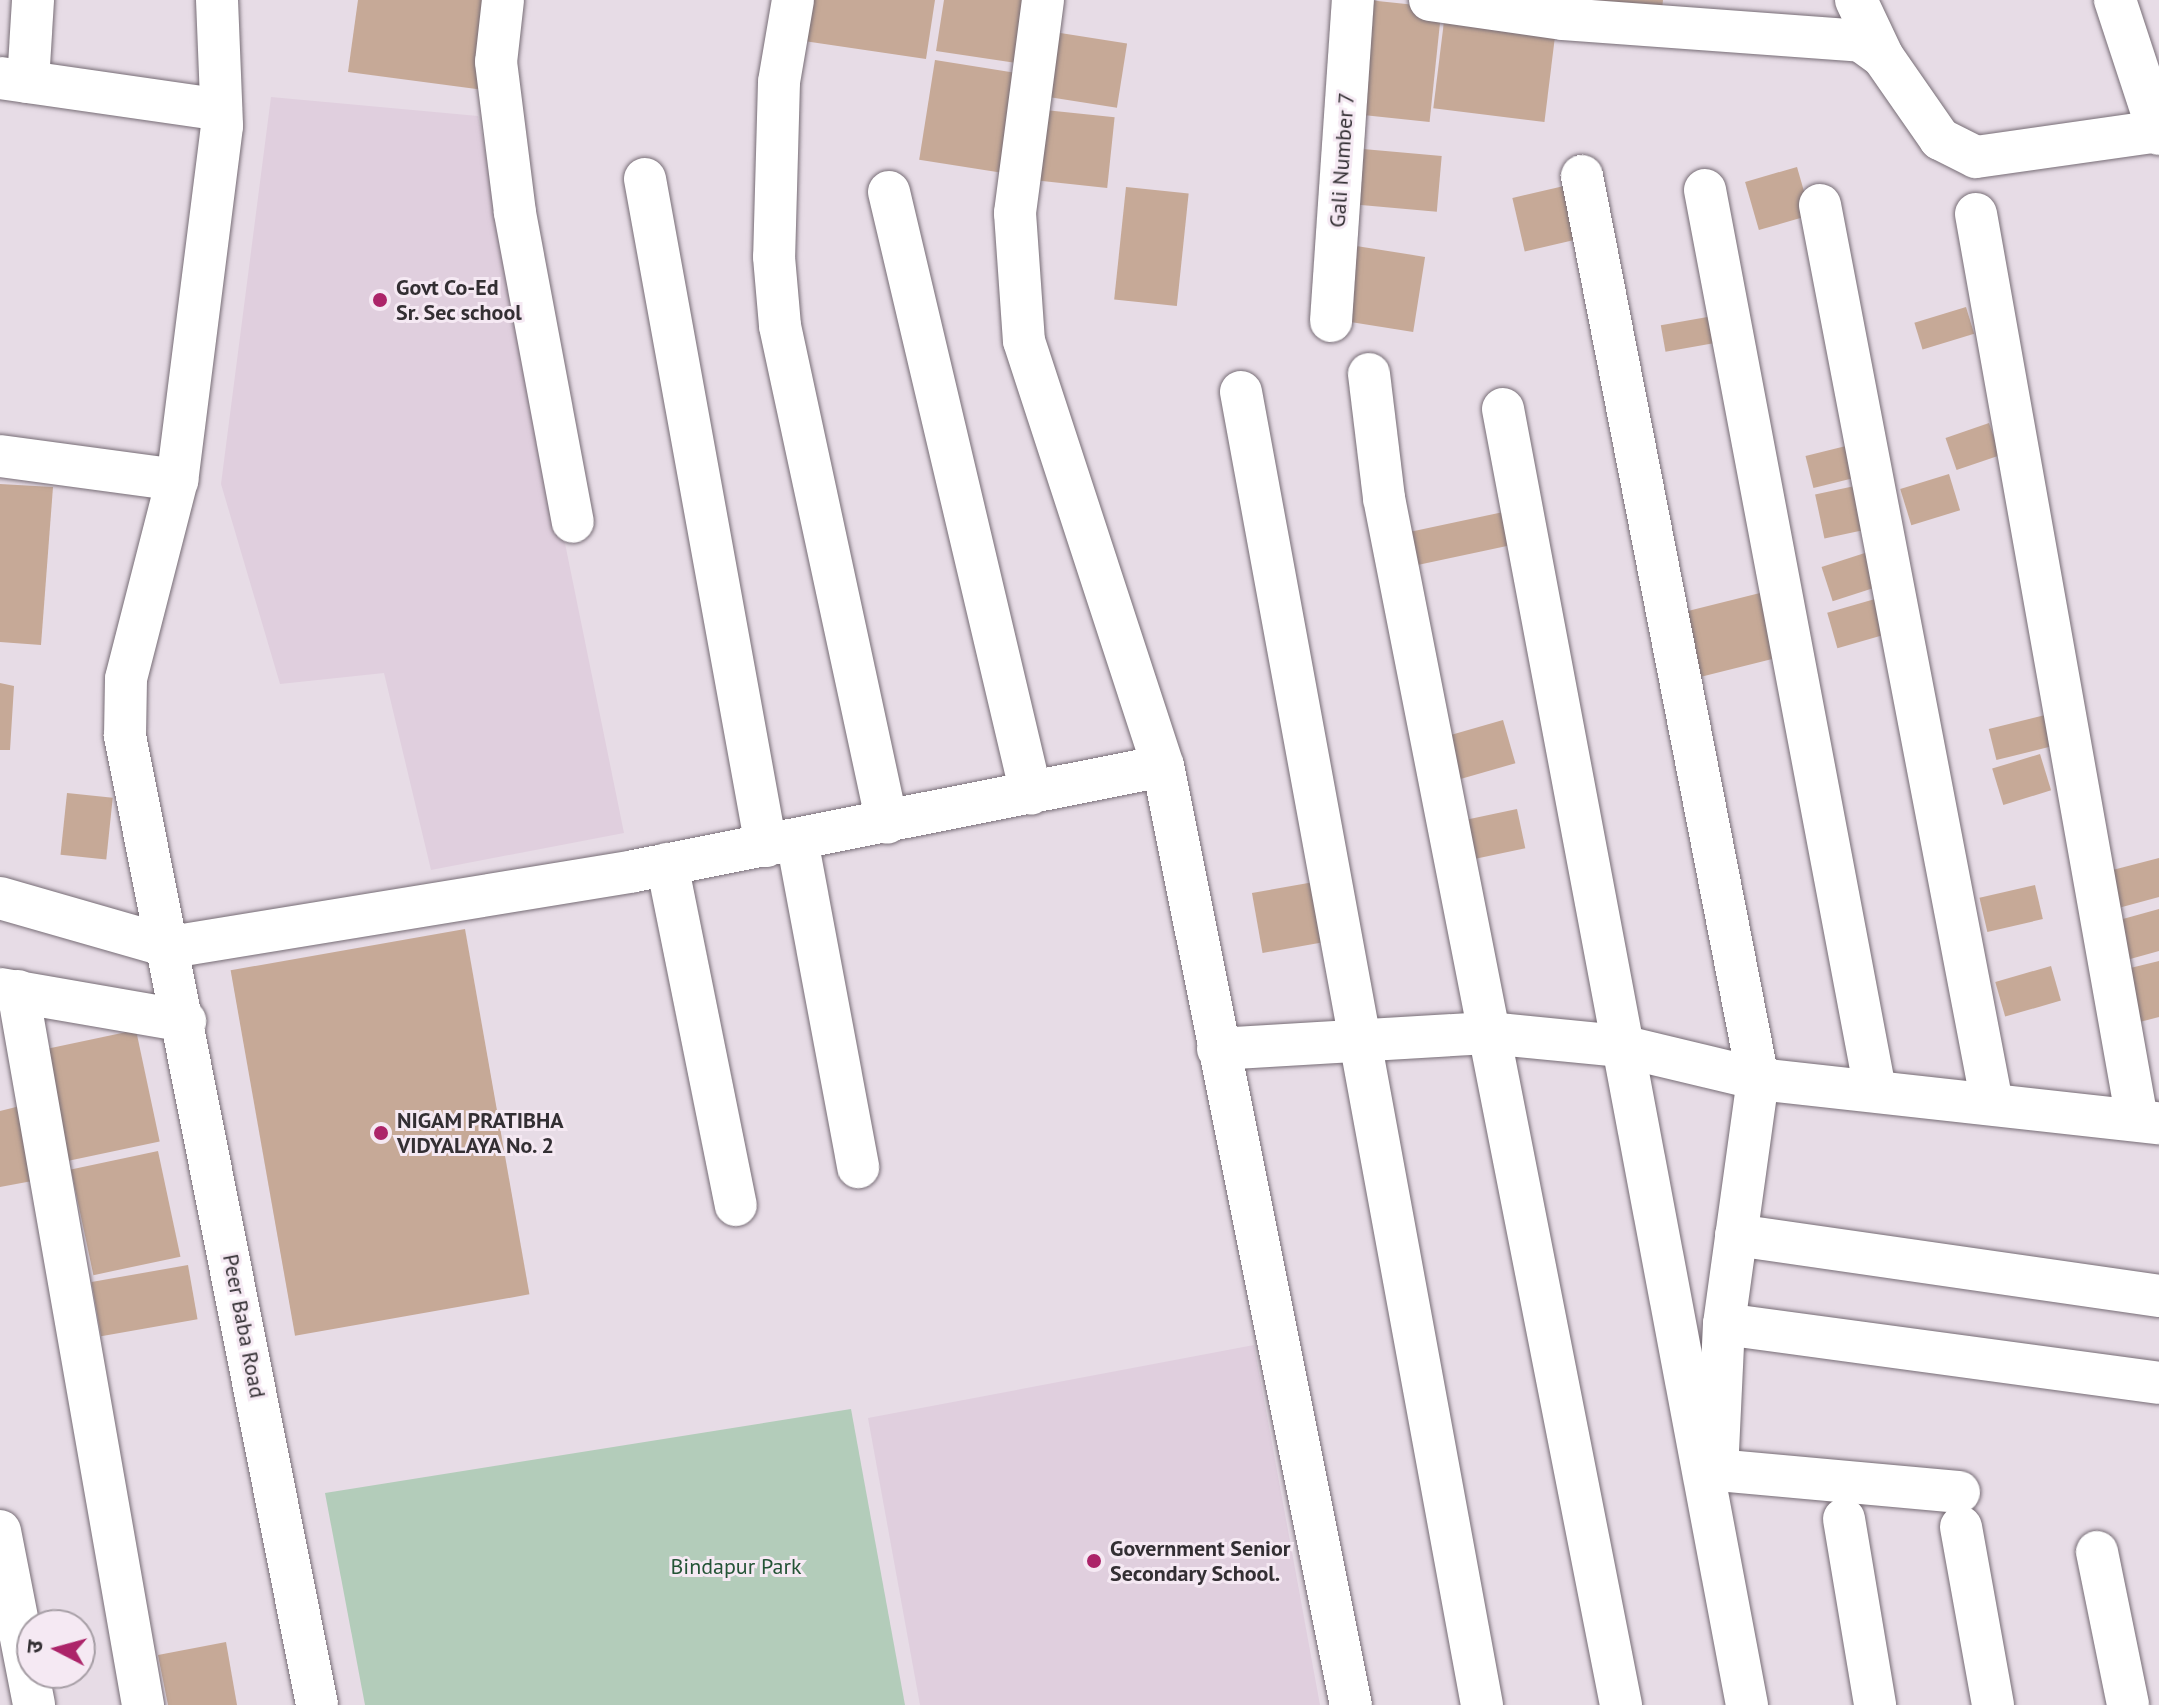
<!DOCTYPE html>
<html>
<head>
<meta charset="utf-8">
<style>
  body { margin:0 }
  #map { position:relative; width:2159px; height:1705px; overflow:hidden; background:#e7dce6; font-family:"PT Sans","Noto Sans Devanagari",sans-serif }
  div>[style] { position:absolute }
  .built>* { inset:0; background:#e0cfde }
  .green>* { inset:0; background:#b3ccba }
  .building>* { inset:0; background:#c6a997; transform-origin:0 0 }
  .roads { filter:drop-shadow(0 0 2px #776d76) drop-shadow(0 0 2px #776d76) }
  .minor>* { height:42px; margin:-21px; padding:0 21px; transform-origin:21px; border-radius:21px; background:#fff }
  .dots>* { width:22px; height:22px; translate:-50% -50%; box-sizing:border-box; border:4px solid #f5e9f3; border-radius:50% }
  span { translate:-50% -50%; white-space:nowrap; text-align:center; line-height:1.15; -webkit-text-stroke:6px #f5e9f3; paint-order:stroke }
  .street-label { font-size:22px; color:#332f33 }
  .poi-label { font-size:22px; color:#332f33; font-weight:700 }
  .left { translate:0 -50%; text-align:left }
  .park-label { font-size:22px; color:#245436 }
  .north { position:absolute; left:16px; top:1609px; width:80px; height:80px; box-sizing:border-box; background:#f5e9f3; border:2px solid #a79fa6; border-radius:50%; rotate:276deg; font-size:22px; font-weight:700; line-height:32px; text-align:center; color:#332f33 }
  .north::after { content:''; display:block; margin:auto; width:28px; height:36px; background:#ac2469; clip-path:polygon(50% 0,100% 100%,50% 72%,0 100%) }
</style>
</head>
<body>
<div id="map">
  <div class="built">
    <div style="clip-path:polygon(271px 97px,478px 116px,624px 833px,431px 870px,384px 673px,280px 684px,221px 484px)"></div>
    <div style="clip-path:polygon(1254px 1345px,1320px 1705px,920px 1705px,868px 1418px)"></div>
  </div>
  <div class="green">
    <div style="clip-path:polygon(851px 1409px,905px 1705px,365px 1705px,325px 1493px)"></div>
  </div>
  <div class="building">
    <div style="clip-path:polygon(358px 0,496px 0,484px 90px,348px 72px)"></div>
    <div style="clip-path:polygon(810px 0,935px 0,926px 59px,804px 41px)"></div>
    <div style="clip-path:polygon(944px 0,1032px 0,1023px 64px,936px 51px)"></div>
    <div style="left:1368px;top:0;width:74px;height:115px;rotate:6deg"></div>
    <div style="clip-path:polygon(1583px 0,1663px 0,1662px 10px)"></div>
    <div style="left:1445px;top:13px;width:112px;height:96px;rotate:7deg"></div>
    <div style="left:1054px;top:32px;width:74px;height:65px;rotate:9deg"></div>
    <div style="left:935px;top:60px;width:90px;height:101px;rotate:9deg"></div>
    <div style="left:1045px;top:110px;width:70px;height:71px;rotate:6deg"></div>
    <div style="left:1363px;top:149px;width:79px;height:56px;rotate:5deg"></div>
    <div style="left:1797px;top:167px;width:50px;height:54px;rotate:74deg"></div>
    <div style="left:1564px;top:186px;width:55px;height:53px;rotate:77deg"></div>
    <div style="left:1126px;top:187px;width:63px;height:113px;rotate:6deg"></div>
    <div style="left:1350px;top:245px;width:76px;height:76px;rotate:9deg"></div>
    <div style="left:1966px;top:307px;width:28px;height:54px;rotate:73deg"></div>
    <div style="left:1713px;top:316px;width:27px;height:53px;rotate:80deg"></div>
    <div style="left:1989px;top:423px;width:34px;height:46px;rotate:71deg"></div>
    <div style="left:1854px;top:444px;width:33px;height:50px;rotate:76deg"></div>
    <div style="left:1949px;top:474px;width:38px;height:51px;rotate:73deg"></div>
    <div style="clip-path:polygon(0 484px,53px 487px,41px 645px,0 642px)"></div>
    <div style="left:1864px;top:484px;width:45px;height:50px;rotate:78deg"></div>
    <div style="left:1508px;top:511px;width:34px;height:102px;rotate:78deg"></div>
    <div style="left:1871px;top:551px;width:36px;height:52px;rotate:72deg"></div>
    <div style="left:1760px;top:593px;width:67px;height:98px;rotate:76deg"></div>
    <div style="left:1882px;top:597px;width:37px;height:57px;rotate:74deg"></div>
    <div style="clip-path:polygon(0 683px,14px 686px,10px 750px,0 750px)"></div>
    <div style="left:2045px;top:715px;width:32px;height:58px;rotate:76deg"></div>
    <div style="left:1503px;top:720px;width:45px;height:58px;rotate:74deg"></div>
    <div style="left:2040px;top:754px;width:38px;height:50px;rotate:73deg"></div>
    <div style="left:67px;top:793px;width:46px;height:62px;rotate:6deg"></div>
    <div style="left:1517px;top:809px;width:40px;height:52px;rotate:78deg"></div>
    <div style="clip-path:polygon(2159px 858px,2159px 897px,2111px 910px,2101px 873px)"></div>
    <div style="left:1314px;top:882px;width:61px;height:63px;rotate:80deg"></div>
    <div style="left:2035px;top:885px;width:35px;height:57px;rotate:77deg"></div>
    <div style="clip-path:polygon(2159px 909px,2159px 951px,2123px 961px,2112px 922px)"></div>
    <div style="left:465px;top:929px;width:371px;height:238px;rotate:80deg"></div>
    <div style="clip-path:polygon(2159px 961px,2159px 1017px,2132px 1024px,2118px 971px)"></div>
    <div style="left:2051px;top:966px;width:36px;height:58px;rotate:74deg"></div>
    <div style="left:136px;top:1030px;width:114px;height:93px;rotate:78deg"></div>
    <div style="clip-path:polygon(28px 1104px,43px 1179px,0 1187px,0 1111px)"></div>
    <div style="left:158px;top:1151px;width:108px;height:89px;rotate:78deg"></div>
    <div style="left:188px;top:1265px;width:55px;height:98px;rotate:80deg"></div>
    <div style="clip-path:polygon(226px 1642px,237px 1705px,168px 1705px,158px 1655px)"></div>
  </div>
  <div class="roads">
    <div class="minor">
      <div style="left:217px;top:0;width:126px;rotate:87.7deg"></div>
      <div style="left:222px;top:126px;width:357px;rotate:97.2deg"></div>
      <div style="left:177px;top:480px;width:205px;rotate:104.4deg"></div>
      <div style="left:126px;top:679px;width:57px;rotate:91deg"></div>
      <div style="left:125px;top:736px;width:988px;rotate:78.79deg"></div>
      <div style="left:503px;top:0;width:62px;rotate:96.4deg"></div>
      <div style="left:496px;top:62px;width:152px;rotate:82.8deg"></div>
      <div style="left:515px;top:213px;width:314px;rotate:79.4deg"></div>
      <div style="left:793px;top:0;width:83px;rotate:99.7deg"></div>
      <div style="left:779px;top:82px;width:175px;rotate:91.6deg"></div>
      <div style="left:774px;top:257px;width:69px;rotate:85deg"></div>
      <div style="left:780px;top:326px;width:508px;rotate:77.85deg"></div>
      <div style="left:1043px;top:0;width:215px;rotate:97.5deg"></div>
      <div style="left:1015px;top:213px;width:128px;rotate:86deg"></div>
      <div style="left:1024px;top:341px;width:447px;rotate:71.9deg"></div>
      <div style="left:1163px;top:766px;width:958px;rotate:78.68deg"></div>
      <div style="left:1430px;top:0;width:134px;rotate:8.1deg"></div>
      <div style="left:1563px;top:19px;width:299px;rotate:4.2deg"></div>
      <div style="left:1861px;top:41px;width:27px;rotate:36deg"></div>
      <div style="left:1883px;top:57px;width:100px;rotate:55.2deg"></div>
      <div style="left:1940px;top:139px;width:40px;rotate:26.6deg"></div>
      <div style="left:1976px;top:157px;width:184px;rotate:-8.1deg"></div>
      <div style="left:1856px;top:0;width:63px;rotate:64.7deg"></div>
      <div style="left:2115px;top:0;width:141px;rotate:71.8deg"></div>
      <div style="left:0;top:78px;width:223px;rotate:8.2deg"></div>
      <div style="left:28px;top:82px;width:82px;rotate:-86.5deg"></div>
      <div style="left:1582px;top:176px;width:920px;rotate:78.97deg"></div>
      <div style="left:1758px;top:1079px;width:247px;rotate:97.9deg"></div>
      <div style="left:1724px;top:1324px;width:146px;rotate:92.7deg"></div>
      <div style="left:1717px;top:1470px;width:243px;rotate:5.2deg"></div>
      <div style="left:645px;top:179px;width:678px;rotate:79.72deg"></div>
      <div style="left:1705px;top:190px;width:916px;rotate:79.3deg"></div>
      <div style="left:889px;top:192px;width:618px;rotate:76.71deg"></div>
      <div style="left:1820px;top:205px;width:914px;rotate:79.16deg"></div>
      <div style="left:1976px;top:214px;width:920px;rotate:79.92deg"></div>
      <div style="left:1331px;top:321px;width:322px;rotate:-86.1deg"></div>
      <div style="left:1369px;top:374px;width:125px;rotate:83.1deg"></div>
      <div style="left:1384px;top:498px;width:1230px;rotate:78.89deg"></div>
      <div style="left:1241px;top:392px;width:1335px;rotate:79.6deg"></div>
      <div style="left:1503px;top:409px;width:1319px;rotate:79.34deg"></div>
      <div style="left:0;top:456px;width:179px;rotate:7.7deg"></div>
      <div style="left:797px;top:840px;width:333px;rotate:79.4deg"></div>
      <div style="left:667px;top:864px;width:348px;rotate:78.6deg"></div>
      <div style="left:0;top:898px;width:178px;rotate:16deg"></div>
      <div style="left:171px;top:947px;width:469px;rotate:-9.3deg"></div>
      <div style="left:634px;top:871px;width:539px;rotate:-11.23deg"></div>
      <div style="left:0;top:989px;width:188px;rotate:9.8deg"></div>
      <div style="left:18px;top:991px;width:725px;rotate:80.07deg"></div>
      <div style="left:1218px;top:1049px;width:270px;rotate:-3.4deg"></div>
      <div style="left:1488px;top:1033px;width:134px;rotate:5.6deg"></div>
      <div style="left:1621px;top:1046px;width:141px;rotate:13.5deg"></div>
      <div style="left:1758px;top:1079px;width:403px;rotate:6.3deg"></div>
      <div style="left:1736px;top:1235px;width:427px;rotate:8.2deg"></div>
      <div style="left:1724px;top:1324px;width:439px;rotate:7.7deg"></div>
      <div style="left:1844px;top:1519px;width:189px;rotate:80.5deg"></div>
      <div style="left:1961px;top:1527px;width:181px;rotate:79.8deg"></div>
      <div style="left:0;top:1531px;width:177px;rotate:78.9deg"></div>
      <div style="left:2097px;top:1552px;width:156px;rotate:78.5deg"></div>
    </div>
  </div>
  <div class="dots">
    <div style="left:380px;top:300px;background:#ac2469"></div>
    <div style="left:381px;top:1133px;background:#ac2469"></div>
    <div style="left:1094px;top:1561px;background:#ac2469"></div>
  </div>
  <div class="street-label">
    <span style="left:1342px;top:160px;rotate:-86deg">Gali Number 7</span>
    <span style="left:244px;top:1326px;rotate:79deg">Peer Baba Road</span>
  </div>
  <div class="poi-label">
    <span class="left" style="left:396px;top:300px">Govt Co-Ed<br>Sr. Sec school</span>
    <span class="left" style="left:397px;top:1133px">NIGAM PRATIBHA<br>VIDYALAYA No. 2</span>
    <span class="left" style="left:1110px;top:1561px">Government Senior<br>Secondary School.</span>
  </div>
  <div class="park-label">
    <span style="left:736px;top:1567px">Bindapur Park</span>
  </div>
  <div class="north">उ</div>
</div>
</body>
</html>
